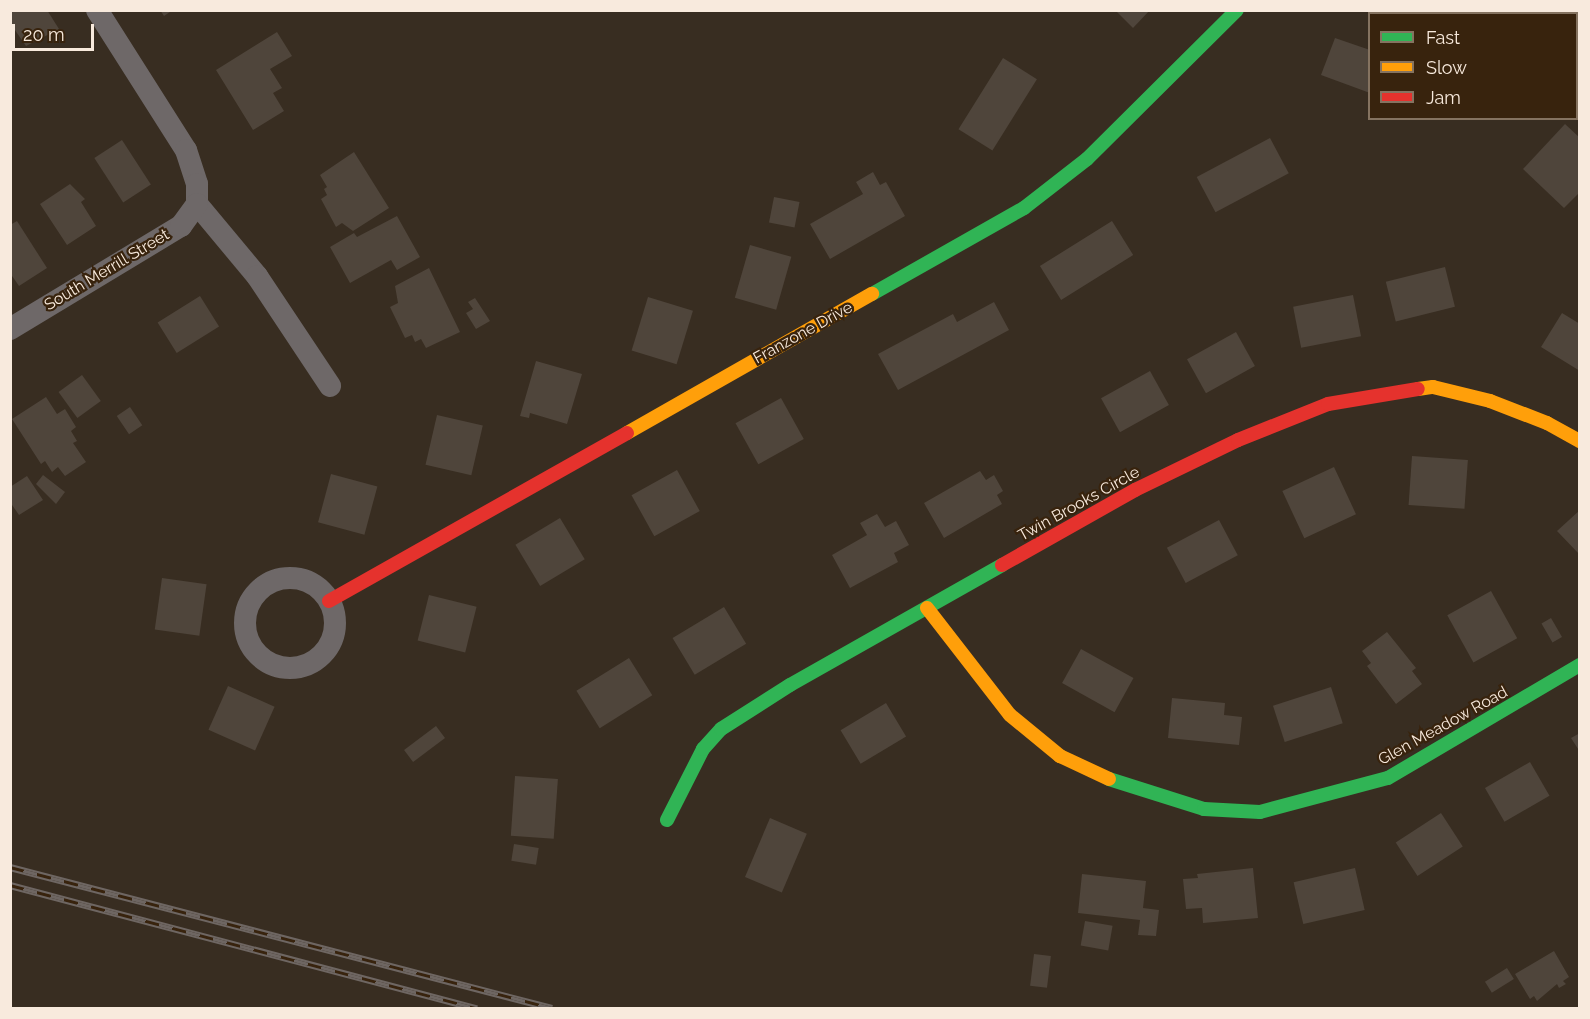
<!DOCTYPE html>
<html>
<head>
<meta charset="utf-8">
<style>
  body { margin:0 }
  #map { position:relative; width:1590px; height:1019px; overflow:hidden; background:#382d21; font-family:Raleway,sans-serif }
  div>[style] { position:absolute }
  .building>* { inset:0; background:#4f453b; transform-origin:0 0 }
  .street>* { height:22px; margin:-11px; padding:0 11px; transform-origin:11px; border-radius:11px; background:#6e6868 }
  .street>.ring { margin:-11px; padding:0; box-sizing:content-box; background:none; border:22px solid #6e6868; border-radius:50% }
  .fast>* { height:14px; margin:-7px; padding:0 7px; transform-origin:7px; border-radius:7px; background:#30b455 }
  .slow>* { height:14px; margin:-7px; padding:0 7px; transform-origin:7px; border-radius:7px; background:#ff9f0a }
  .jam>* { height:14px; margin:-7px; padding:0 7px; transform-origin:7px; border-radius:7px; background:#e5322d }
  .rail>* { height:7px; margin-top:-3.5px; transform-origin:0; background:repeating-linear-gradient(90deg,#38230d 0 14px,#6e6662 0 28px); box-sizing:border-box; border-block:2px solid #6e6662 }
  span { translate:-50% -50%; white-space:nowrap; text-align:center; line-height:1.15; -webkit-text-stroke:4.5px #38230d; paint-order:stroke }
  .street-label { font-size:16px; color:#f8eadd }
  .frame { position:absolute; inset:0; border:12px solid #f8eadd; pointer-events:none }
  .legend { position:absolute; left:1368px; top:12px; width:210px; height:108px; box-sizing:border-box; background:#38230d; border:2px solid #857360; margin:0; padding:8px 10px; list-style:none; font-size:18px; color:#f8eadd }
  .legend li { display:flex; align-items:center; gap:12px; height:30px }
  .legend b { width:30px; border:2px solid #857360 }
  .scale { position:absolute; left:12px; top:24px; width:82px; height:27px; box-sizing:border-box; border:3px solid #f8eadd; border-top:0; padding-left:8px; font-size:18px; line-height:21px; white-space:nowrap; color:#f8eadd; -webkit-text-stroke:4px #38230d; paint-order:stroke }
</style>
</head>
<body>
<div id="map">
  <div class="building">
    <div style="clip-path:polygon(10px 10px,47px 10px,59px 29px,26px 46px,10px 23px)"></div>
    <div style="clip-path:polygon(160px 10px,173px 10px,164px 16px)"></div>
    <div style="clip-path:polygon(1115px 10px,1150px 10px,1133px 28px)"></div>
    <div style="clip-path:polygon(1580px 28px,1580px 59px,1576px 62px,1576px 30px)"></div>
    <div style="clip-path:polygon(277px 32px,292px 56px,270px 69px,282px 88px,273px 93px,284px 111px,253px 130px,216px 70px)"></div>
    <div style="clip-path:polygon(1335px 38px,1370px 50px,1370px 93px,1321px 75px)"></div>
    <div style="left:1003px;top:58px;width:40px;height:84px;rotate:32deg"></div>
    <div style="clip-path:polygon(1565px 124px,1580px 138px,1580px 192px,1564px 208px,1523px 169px)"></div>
    <div style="left:1270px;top:138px;width:40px;height:83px;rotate:62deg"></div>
    <div style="left:122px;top:140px;width:53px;height:33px;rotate:57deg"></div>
    <div style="clip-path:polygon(354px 152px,389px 208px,353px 231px,342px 223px,336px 227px,321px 199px,327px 195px,324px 189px,327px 187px,320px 175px)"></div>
    <div style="clip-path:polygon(873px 172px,880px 185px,886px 182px,905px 216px,830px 259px,810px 224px,863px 194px,856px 182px)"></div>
    <div style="clip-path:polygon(70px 184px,85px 199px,81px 202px,96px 226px,67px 245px,40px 204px)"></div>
    <div style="left:774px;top:197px;width:26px;height:26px;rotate:11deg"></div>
    <div style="clip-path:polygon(397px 216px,420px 257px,397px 270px,391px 260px,350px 283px,330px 247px,354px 233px,357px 237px)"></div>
    <div style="clip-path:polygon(17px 221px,47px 268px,19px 286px,10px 273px,10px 225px)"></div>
    <div style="left:1112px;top:221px;width:40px;height:85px;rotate:58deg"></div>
    <div style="left:750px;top:245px;width:43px;height:55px;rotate:16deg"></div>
    <div style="left:1445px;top:267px;width:41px;height:61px;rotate:76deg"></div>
    <div style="clip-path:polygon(429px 268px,460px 332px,426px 348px,421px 339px,415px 342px,412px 335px,405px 338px,390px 307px,398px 303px,395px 286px)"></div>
    <div style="left:1353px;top:295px;width:42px;height:61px;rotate:79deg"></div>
    <div style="left:200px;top:296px;width:36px;height:50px;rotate:58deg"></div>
    <div style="left:648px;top:297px;width:47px;height:56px;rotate:17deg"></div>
    <div style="clip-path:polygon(475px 298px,490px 321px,476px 329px,466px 313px,473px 309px,468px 302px)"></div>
    <div style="clip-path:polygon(994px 302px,1009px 330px,898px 390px,878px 354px,953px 314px,957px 322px)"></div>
    <div style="clip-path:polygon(1562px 313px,1580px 324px,1580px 371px,1541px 347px)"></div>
    <div style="left:1236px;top:332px;width:39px;height:56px;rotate:61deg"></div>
    <div style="clip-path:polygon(536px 361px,582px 374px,567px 424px,530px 413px,529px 418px,520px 416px)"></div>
    <div style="left:1150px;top:371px;width:39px;height:56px;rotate:61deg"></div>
    <div style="left:82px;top:375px;width:32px;height:29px;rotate:54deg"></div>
    <div style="clip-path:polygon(46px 397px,57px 414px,65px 409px,76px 427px,71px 431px,77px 441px,73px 443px,86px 462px,65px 476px,58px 467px,52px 472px,45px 461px,41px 464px,12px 419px)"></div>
    <div style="left:781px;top:398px;width:47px;height:52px;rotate:61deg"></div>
    <div style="left:130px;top:407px;width:22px;height:16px;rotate:56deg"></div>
    <div style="left:437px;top:415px;width:47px;height:51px;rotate:13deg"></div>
    <div style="left:1412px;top:456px;width:56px;height:49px;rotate:4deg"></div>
    <div style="left:1334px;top:467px;width:52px;height:57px;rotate:65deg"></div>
    <div style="left:677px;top:470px;width:47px;height:52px;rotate:61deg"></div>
    <div style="clip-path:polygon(980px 471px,986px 480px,994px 475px,1003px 491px,997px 495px,1002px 504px,944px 538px,924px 503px)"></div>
    <div style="left:331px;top:474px;width:48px;height:50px;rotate:15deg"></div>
    <div style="clip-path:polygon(43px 475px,65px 492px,56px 504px,36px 484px)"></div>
    <div style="clip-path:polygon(27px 476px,43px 500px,19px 515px,10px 502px,10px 487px)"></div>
    <div style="clip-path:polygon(1580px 510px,1580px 555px,1557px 531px)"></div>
    <div style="clip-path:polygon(877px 514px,885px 527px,896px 521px,909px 545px,894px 553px,898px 562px,850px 588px,832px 555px,867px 535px,860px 523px)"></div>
    <div style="left:560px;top:518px;width:48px;height:52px;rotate:59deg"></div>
    <div style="left:1219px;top:520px;width:40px;height:59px;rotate:62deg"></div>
    <div style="left:162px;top:578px;width:45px;height:52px;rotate:8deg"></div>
    <div style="left:1491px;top:591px;width:54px;height:50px;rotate:61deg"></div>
    <div style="left:429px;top:595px;width:49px;height:47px;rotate:14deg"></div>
    <div style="left:724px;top:607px;width:43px;height:60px;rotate:59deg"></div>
    <div style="left:1551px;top:618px;width:22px;height:11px;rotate:60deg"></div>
    <div style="clip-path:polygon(1387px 632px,1416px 668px,1412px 671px,1422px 684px,1396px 704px,1367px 666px,1371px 663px,1362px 651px)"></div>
    <div style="left:1081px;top:649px;width:60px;height:39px;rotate:29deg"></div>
    <div style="left:629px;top:658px;width:44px;height:62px;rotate:58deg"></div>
    <div style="left:228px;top:686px;width:51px;height:48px;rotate:24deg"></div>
    <div style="left:1331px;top:687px;width:38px;height:61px;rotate:72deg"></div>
    <div style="clip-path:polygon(1172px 698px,1225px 703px,1224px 715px,1242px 717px,1239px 745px,1168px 738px)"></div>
    <div style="left:886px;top:703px;width:39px;height:53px;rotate:59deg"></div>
    <div style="left:436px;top:726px;width:15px;height:40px;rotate:53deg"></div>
    <div style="clip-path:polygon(1580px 733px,1580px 752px,1571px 738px)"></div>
    <div style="left:1530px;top:762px;width:39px;height:52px;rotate:60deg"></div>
    <div style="left:515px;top:776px;width:43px;height:60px;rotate:4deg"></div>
    <div style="left:1441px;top:813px;width:40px;height:54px;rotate:57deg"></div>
    <div style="left:770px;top:818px;width:40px;height:64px;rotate:23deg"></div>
    <div style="left:514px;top:844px;width:25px;height:17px;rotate:9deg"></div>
    <div style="clip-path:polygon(1253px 868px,1258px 918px,1203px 923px,1202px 908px,1186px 909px,1183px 879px,1198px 878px,1197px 874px)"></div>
    <div style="left:1355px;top:868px;width:43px;height:63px;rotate:77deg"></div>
    <div style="clip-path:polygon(1082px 874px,1146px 881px,1143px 908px,1159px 910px,1156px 936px,1138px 935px,1140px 920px,1078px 913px)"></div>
    <div style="left:1085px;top:921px;width:28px;height:25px;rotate:10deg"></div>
    <div style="clip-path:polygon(1554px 951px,1569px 977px,1563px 981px,1566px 984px,1559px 988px,1557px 984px,1537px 1001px,1534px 996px,1530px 999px,1515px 974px)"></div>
    <div style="left:1034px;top:954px;width:17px;height:32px;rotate:7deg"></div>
    <div style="left:1507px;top:968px;width:13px;height:26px;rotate:58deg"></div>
  </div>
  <div class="street">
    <div style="left:97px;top:10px;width:166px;rotate:57.6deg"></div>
    <div style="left:186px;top:150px;width:36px;rotate:72deg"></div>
    <div style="left:197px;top:184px;width:20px;rotate:90deg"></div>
    <div style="left:197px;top:204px;width:94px;rotate:50.2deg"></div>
    <div style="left:257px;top:276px;width:132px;rotate:56.4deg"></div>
    <div style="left:10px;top:329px;width:200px;rotate:-31.1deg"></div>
    <div style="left:181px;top:226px;width:27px;rotate:-54deg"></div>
    <div class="ring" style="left:245px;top:578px;width:68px;height:68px"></div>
  </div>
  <div class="fast">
    <div style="left:872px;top:294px;width:175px;rotate:-29.5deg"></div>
    <div style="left:1024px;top:208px;width:80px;rotate:-37.9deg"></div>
    <div style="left:1087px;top:159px;width:211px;rotate:-44.8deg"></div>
    <div style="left:1109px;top:779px;width:100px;rotate:17.5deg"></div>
    <div style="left:1204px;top:809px;width:56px;rotate:3.1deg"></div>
    <div style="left:1260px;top:812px;width:132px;rotate:-14.9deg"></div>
    <div style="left:1388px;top:778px;width:223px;rotate:-30.5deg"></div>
    <div style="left:667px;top:820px;width:80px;rotate:-63.1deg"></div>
    <div style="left:703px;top:749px;width:27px;rotate:-48deg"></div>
    <div style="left:721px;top:729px;width:82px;rotate:-32.5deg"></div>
    <div style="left:790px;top:685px;width:244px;rotate:-29.5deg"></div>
  </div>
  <div class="slow">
    <div style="left:1418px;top:389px;width:15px;rotate:-8deg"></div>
    <div style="left:1433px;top:387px;width:59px;rotate:13.8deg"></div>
    <div style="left:1490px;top:401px;width:61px;rotate:21.1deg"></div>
    <div style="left:1547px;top:423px;width:38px;rotate:29deg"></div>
    <div style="left:627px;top:433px;width:282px;rotate:-29.6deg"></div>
    <div style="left:927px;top:608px;width:135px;rotate:52.2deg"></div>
    <div style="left:1010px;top:715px;width:65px;rotate:39.4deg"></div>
    <div style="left:1060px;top:756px;width:54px;rotate:25.1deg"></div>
  </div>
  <div class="jam">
    <div style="left:1002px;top:565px;width:153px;rotate:-29.4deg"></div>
    <div style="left:1135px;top:490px;width:114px;rotate:-25.9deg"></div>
    <div style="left:1238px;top:440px;width:97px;rotate:-21.8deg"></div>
    <div style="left:1328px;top:404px;width:91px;rotate:-9.5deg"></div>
    <div style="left:329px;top:601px;width:342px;rotate:-29.4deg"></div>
  </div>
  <div class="rail">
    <div style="left:10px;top:867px;width:560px;rotate:14.58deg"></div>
    <div style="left:10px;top:885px;width:483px;rotate:14.8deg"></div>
  </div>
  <div class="street-label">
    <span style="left:107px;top:270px;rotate:-31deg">South Merrill Street</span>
    <span style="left:803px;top:333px;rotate:-29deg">Franzone Drive</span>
    <span style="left:1079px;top:504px;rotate:-29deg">Twin Brooks Circle</span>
    <span style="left:1443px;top:726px;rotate:-29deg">Glen Meadow Road</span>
  </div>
  <div class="frame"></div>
  <ul class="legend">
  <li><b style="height:8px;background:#30b455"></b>Fast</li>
  <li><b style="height:8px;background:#ff9f0a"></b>Slow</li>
  <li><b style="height:8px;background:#e5322d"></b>Jam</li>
  </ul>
  <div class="scale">20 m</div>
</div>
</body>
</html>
